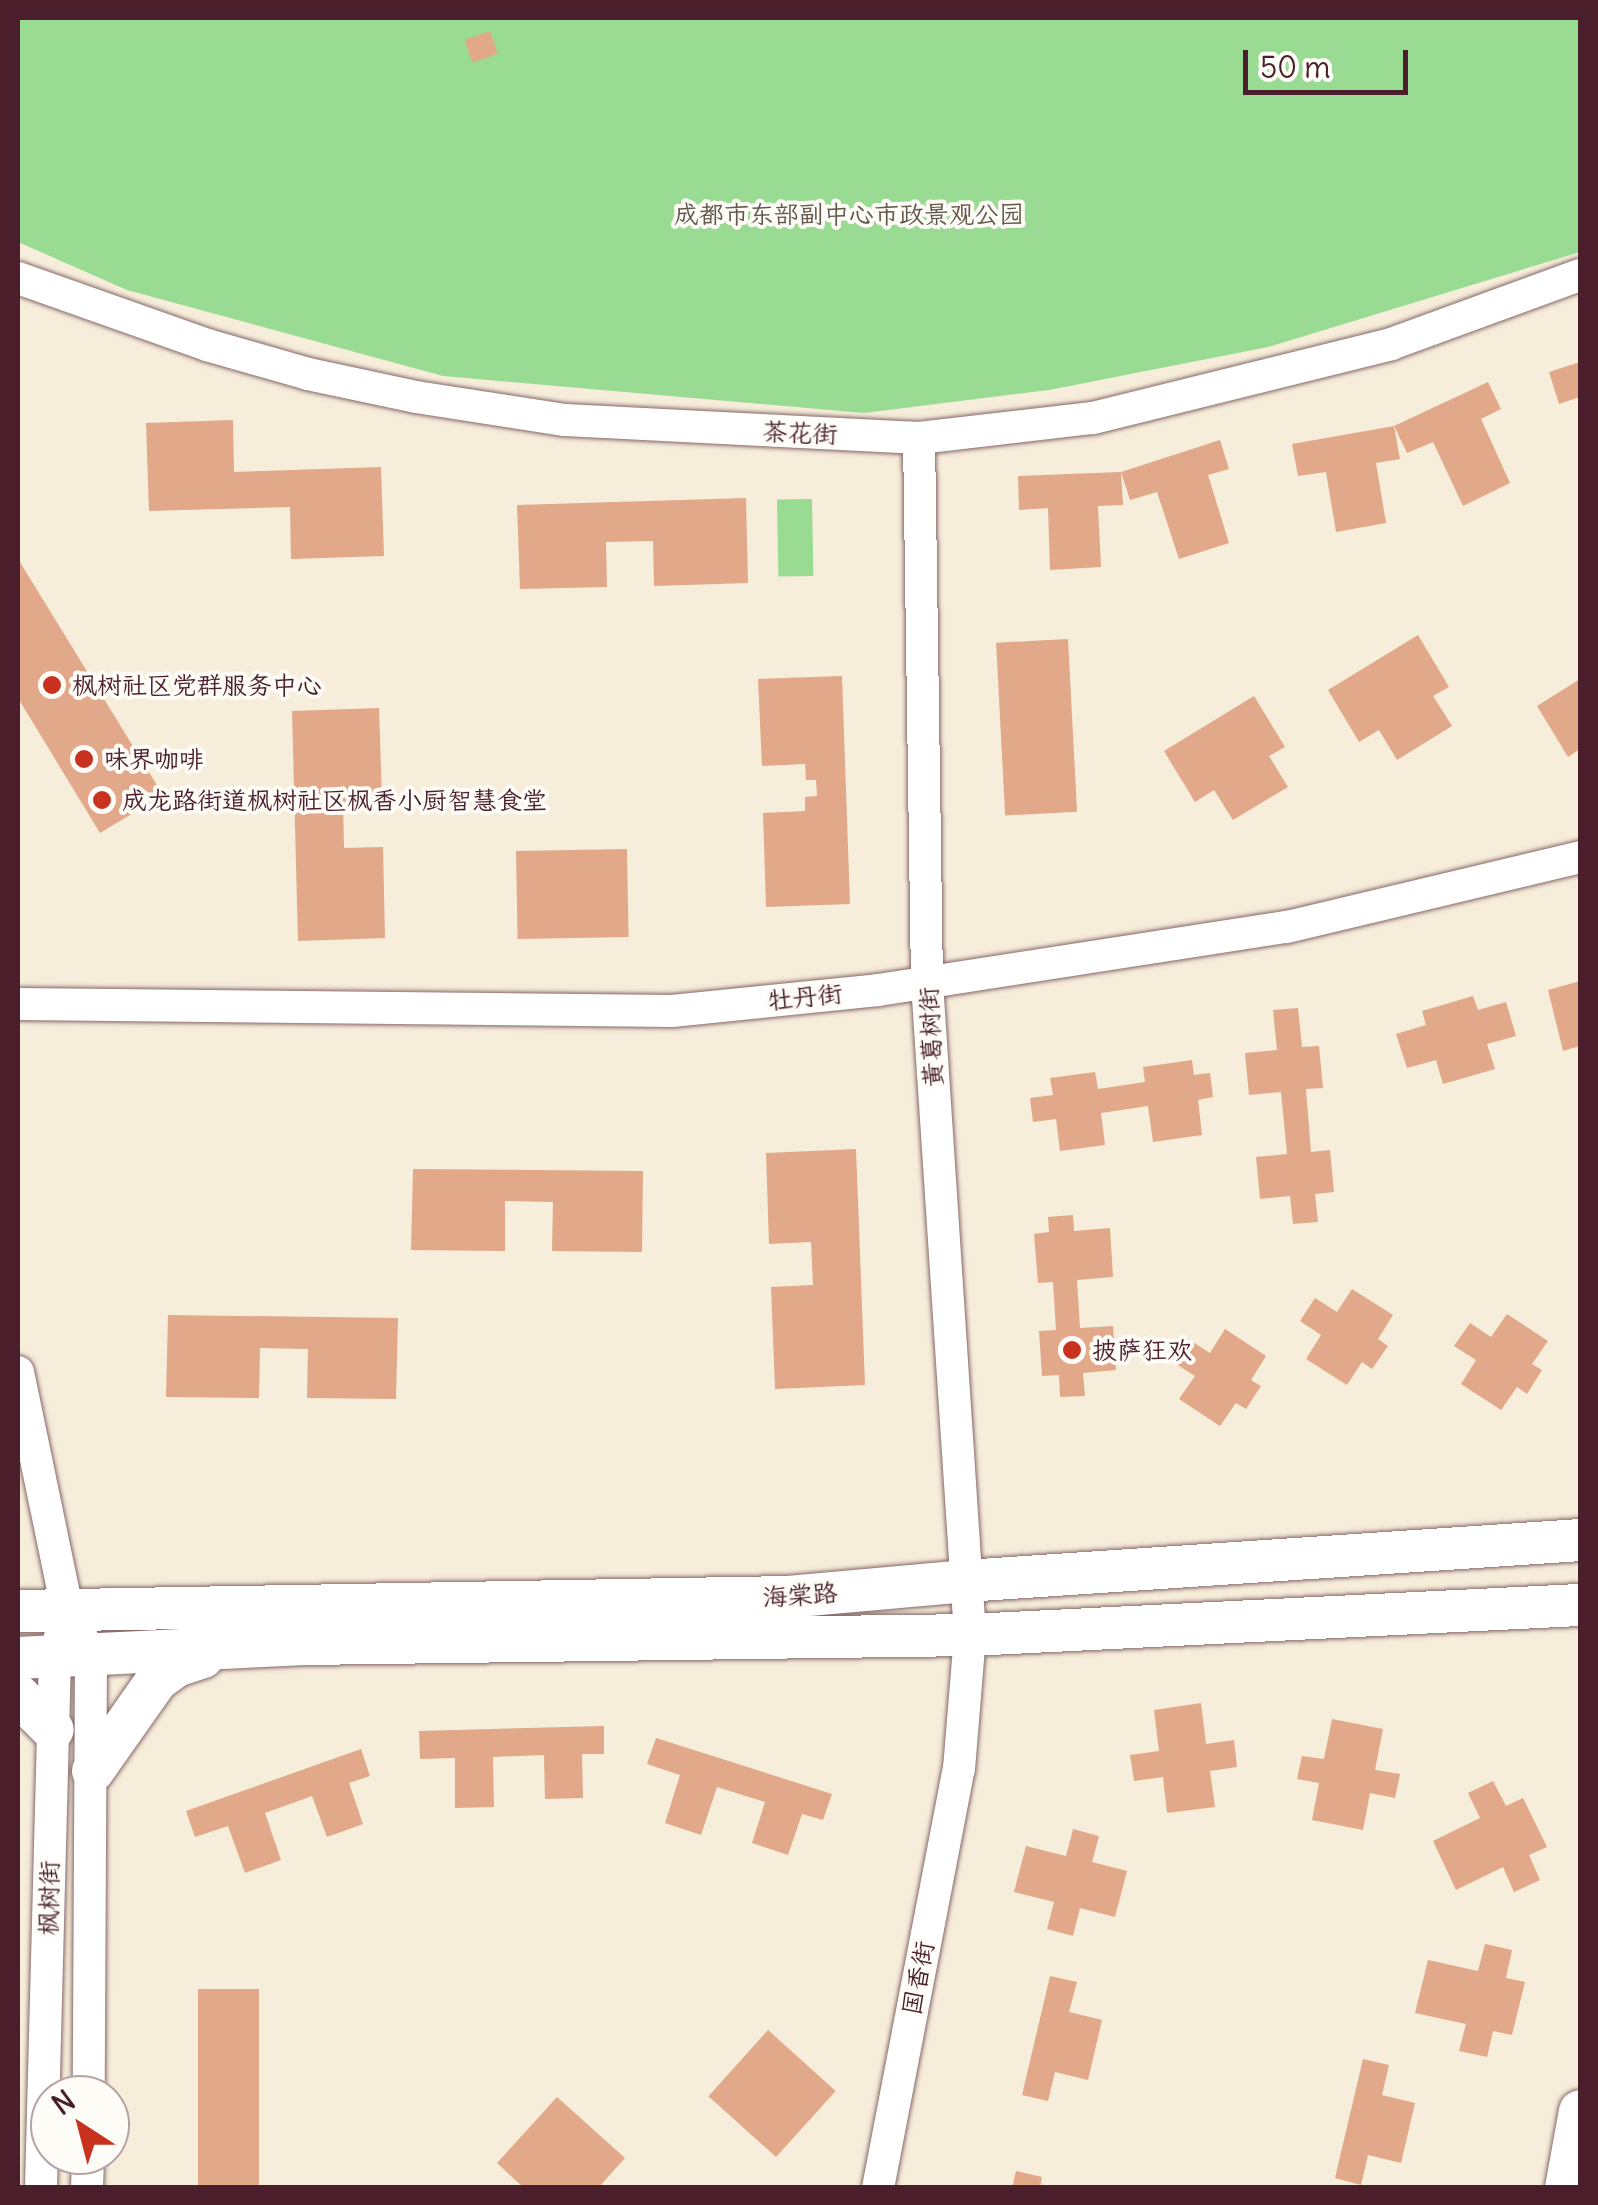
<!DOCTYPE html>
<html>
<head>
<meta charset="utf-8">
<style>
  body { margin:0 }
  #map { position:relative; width:1598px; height:2205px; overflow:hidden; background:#f6edda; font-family:Delius,"LXGW WenKai TC",sans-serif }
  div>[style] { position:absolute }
  .green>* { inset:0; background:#99db93; transform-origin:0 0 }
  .building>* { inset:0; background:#e1a989; transform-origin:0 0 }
  .roads { filter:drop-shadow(0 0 2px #866768) drop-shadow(0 0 2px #866768) }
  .minor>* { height:32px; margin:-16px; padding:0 16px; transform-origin:16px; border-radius:16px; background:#fff }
  .major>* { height:42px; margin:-21px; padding:0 21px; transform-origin:21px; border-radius:21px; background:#fff }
  .dots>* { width:28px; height:28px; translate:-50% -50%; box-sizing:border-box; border:5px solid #fdfcf7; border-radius:50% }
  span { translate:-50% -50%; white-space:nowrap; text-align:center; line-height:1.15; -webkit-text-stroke:8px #fdfcf7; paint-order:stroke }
  .park-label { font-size:25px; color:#62574a }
  .street-label { font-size:25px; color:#4a1f2b }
  .poi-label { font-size:25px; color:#4a1f2b }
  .left { translate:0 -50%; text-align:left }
  .frame { position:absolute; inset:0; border:20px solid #4a1f2b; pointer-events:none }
  .north { position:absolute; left:30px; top:2075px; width:100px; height:100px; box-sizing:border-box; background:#fdfcf7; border:2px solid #b5a4a5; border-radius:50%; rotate:324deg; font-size:28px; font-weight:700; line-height:40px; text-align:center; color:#4a1f2b }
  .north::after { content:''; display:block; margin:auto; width:35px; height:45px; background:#c8321e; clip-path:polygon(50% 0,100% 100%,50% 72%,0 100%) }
  .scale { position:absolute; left:1243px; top:50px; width:165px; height:45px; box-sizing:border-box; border:5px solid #4a1f2b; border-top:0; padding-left:12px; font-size:30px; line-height:35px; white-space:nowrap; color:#4a1f2b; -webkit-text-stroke:8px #fdfcf7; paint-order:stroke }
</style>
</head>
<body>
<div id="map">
  <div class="green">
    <div style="clip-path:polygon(18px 18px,1580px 18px,1580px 252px,1268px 347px,1049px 390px,864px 413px,443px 376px,127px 290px,18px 242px)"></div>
    <div style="left:812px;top:499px;width:77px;height:35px;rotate:89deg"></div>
  </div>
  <div class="building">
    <div style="left:490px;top:31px;width:24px;height:27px;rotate:71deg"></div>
    <div style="clip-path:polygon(1580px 362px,1580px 397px,1559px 404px,1549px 372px)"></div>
    <div style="clip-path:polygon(1488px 382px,1501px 409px,1481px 419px,1510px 483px,1463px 506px,1433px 442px,1407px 453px,1394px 426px)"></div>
    <div style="clip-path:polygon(233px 420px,234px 472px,381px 467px,384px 556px,291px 559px,290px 507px,149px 511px,146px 423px)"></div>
    <div style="clip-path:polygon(1394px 426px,1400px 459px,1376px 463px,1386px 523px,1336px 532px,1326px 472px,1298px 476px,1292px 444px)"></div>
    <div style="clip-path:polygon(1220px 440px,1229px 469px,1208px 475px,1229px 543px,1179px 559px,1157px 492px,1130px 500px,1121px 472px,1123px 505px,1098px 506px,1101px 567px,1050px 570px,1048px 508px,1019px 510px,1018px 476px,1121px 472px)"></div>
    <div style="clip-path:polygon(746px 498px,748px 583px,654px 586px,653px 541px,606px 542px,607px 587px,520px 589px,517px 505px)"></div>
    <div style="clip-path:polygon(18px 559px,163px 795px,100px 833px,18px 698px)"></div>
    <div style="clip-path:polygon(1418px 635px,1449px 687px,1433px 696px,1452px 726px,1397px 760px,1379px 730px,1359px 742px,1328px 690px)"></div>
    <div style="left:1068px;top:639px;width:173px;height:72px;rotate:87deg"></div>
    <div style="clip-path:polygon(842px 676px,850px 904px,766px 907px,763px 813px,805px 811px,805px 797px,817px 796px,816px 780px,806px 780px,805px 764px,762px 766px,758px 679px)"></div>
    <div style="clip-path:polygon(1580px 679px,1580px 749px,1568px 757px,1537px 706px)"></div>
    <div style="clip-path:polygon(1254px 696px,1285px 747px,1269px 756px,1288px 787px,1233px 820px,1214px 790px,1195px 802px,1164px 751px)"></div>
    <div style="clip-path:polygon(379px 708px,382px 800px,343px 802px,344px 848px,383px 847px,385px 938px,298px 941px,292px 711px)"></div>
    <div style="left:627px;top:849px;width:88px;height:111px;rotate:89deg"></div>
    <div style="clip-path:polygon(1580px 981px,1580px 1046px,1563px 1051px,1548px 990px)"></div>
    <div style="clip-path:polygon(1473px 996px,1478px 1010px,1506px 1002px,1516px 1036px,1487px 1044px,1495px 1069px,1443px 1084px,1436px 1060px,1407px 1068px,1396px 1034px,1426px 1025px,1422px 1011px)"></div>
    <div style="clip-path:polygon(1298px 1008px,1302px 1047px,1319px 1046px,1323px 1088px,1306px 1089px,1311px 1152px,1330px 1150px,1334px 1192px,1315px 1194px,1318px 1222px,1293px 1224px,1290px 1196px,1260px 1199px,1256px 1157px,1287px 1154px,1281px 1092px,1249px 1095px,1245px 1053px,1277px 1050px,1273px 1010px)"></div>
    <div style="clip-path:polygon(1192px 1060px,1194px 1075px,1210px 1073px,1213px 1097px,1198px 1100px,1202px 1135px,1153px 1142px,1148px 1106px,1101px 1113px,1105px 1145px,1060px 1151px,1056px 1119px,1033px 1122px,1030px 1098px,1053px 1095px,1050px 1078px,1095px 1072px,1098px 1089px,1145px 1082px,1143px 1067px)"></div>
    <div style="clip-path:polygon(856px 1149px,865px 1385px,775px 1389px,771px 1287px,813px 1285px,811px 1242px,769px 1244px,766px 1153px)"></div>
    <div style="clip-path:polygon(413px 1169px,643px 1171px,642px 1252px,552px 1251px,553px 1202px,505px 1201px,505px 1251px,411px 1250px)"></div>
    <div style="clip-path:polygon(1073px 1215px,1074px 1231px,1110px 1228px,1113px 1277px,1077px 1280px,1080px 1328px,1113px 1326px,1116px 1370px,1083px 1373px,1085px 1396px,1060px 1397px,1059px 1375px,1042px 1376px,1039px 1331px,1056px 1330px,1053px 1282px,1038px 1283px,1034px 1234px,1049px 1232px,1048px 1217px)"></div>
    <div style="clip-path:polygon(1352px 1289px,1393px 1315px,1378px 1339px,1388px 1346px,1372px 1369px,1362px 1362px,1347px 1385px,1306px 1359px,1321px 1335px,1300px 1321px,1315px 1298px,1337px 1312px)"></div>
    <div style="clip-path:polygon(1507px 1314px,1548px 1341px,1532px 1364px,1542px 1370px,1527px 1394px,1517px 1387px,1501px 1410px,1461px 1384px,1476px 1360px,1454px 1346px,1470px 1323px,1491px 1337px)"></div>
    <div style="clip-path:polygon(168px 1315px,398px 1318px,396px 1399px,307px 1398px,308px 1349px,260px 1348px,259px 1398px,166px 1397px)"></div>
    <div style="clip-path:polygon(1225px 1329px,1266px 1356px,1251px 1380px,1261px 1386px,1246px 1409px,1236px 1403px,1220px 1426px,1179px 1399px,1195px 1376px,1173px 1362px,1188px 1339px,1210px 1353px)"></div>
    <div style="clip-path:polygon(1201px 1703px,1206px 1744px,1234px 1740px,1237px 1767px,1210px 1771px,1215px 1807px,1167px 1813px,1163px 1777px,1134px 1781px,1130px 1755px,1159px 1751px,1154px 1710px)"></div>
    <div style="clip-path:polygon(1332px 1719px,1383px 1729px,1375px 1770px,1400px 1774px,1395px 1798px,1370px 1793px,1363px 1830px,1312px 1820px,1319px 1783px,1297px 1779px,1302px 1756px,1324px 1759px)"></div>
    <div style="clip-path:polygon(604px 1726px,604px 1754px,582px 1754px,583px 1798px,545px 1799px,544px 1755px,493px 1757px,494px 1807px,455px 1808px,455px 1758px,420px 1759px,419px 1731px)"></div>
    <div style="clip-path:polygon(656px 1738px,832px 1794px,823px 1820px,802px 1814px,788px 1855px,752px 1843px,765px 1802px,717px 1787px,701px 1835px,665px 1823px,680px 1775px,647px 1764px)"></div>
    <div style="clip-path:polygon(361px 1749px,370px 1776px,349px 1783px,363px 1824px,327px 1837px,312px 1796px,265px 1813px,281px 1860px,245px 1873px,228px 1826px,195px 1837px,186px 1811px)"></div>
    <div style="clip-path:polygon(1493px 1781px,1506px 1806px,1523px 1798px,1547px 1847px,1529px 1855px,1540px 1880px,1514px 1892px,1503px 1867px,1456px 1890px,1433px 1841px,1480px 1818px,1468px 1793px)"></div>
    <div style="clip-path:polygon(1073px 1829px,1099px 1836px,1092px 1862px,1127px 1871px,1115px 1917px,1080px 1908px,1073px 1936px,1047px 1929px,1054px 1902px,1014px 1892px,1026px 1846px,1066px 1856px)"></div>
    <div style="clip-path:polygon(1485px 1944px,1512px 1950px,1506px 1978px,1525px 1982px,1512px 2035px,1493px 2031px,1487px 2057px,1459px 2051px,1466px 2024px,1415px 2013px,1428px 1960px,1478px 1971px)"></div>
    <div style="clip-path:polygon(1050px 1976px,1077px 1982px,1069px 2012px,1102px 2020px,1088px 2080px,1055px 2072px,1048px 2101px,1022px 2095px)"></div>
    <div style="left:198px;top:1989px;width:61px;height:199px"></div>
    <div style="left:768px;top:2030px;width:91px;height:89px;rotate:42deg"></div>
    <div style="clip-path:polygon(1363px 2059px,1389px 2065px,1382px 2095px,1415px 2103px,1401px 2163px,1368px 2155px,1361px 2185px,1335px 2178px)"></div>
    <div style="clip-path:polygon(557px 2097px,625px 2158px,598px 2188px,524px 2188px,497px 2163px)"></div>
    <div style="clip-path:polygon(1016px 2171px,1042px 2177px,1040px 2188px,1012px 2188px)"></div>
  </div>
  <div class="roads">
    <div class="minor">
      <div style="left:18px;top:278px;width:201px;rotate:19.5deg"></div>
      <div style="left:207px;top:345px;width:105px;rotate:16deg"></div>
      <div style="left:308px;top:374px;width:110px;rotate:12deg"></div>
      <div style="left:416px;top:397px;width:151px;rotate:8.8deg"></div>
      <div style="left:565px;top:420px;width:354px;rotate:2.9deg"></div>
      <div style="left:919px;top:438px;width:175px;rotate:-6.6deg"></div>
      <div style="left:1093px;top:418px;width:307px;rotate:-13.9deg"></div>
      <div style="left:1391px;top:344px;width:201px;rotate:-20.1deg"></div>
      <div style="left:18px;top:1004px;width:654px;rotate:0.61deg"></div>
      <div style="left:672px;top:1011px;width:207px;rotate:-5.8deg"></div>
      <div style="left:878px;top:990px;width:414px;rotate:-8.8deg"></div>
      <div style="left:1287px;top:927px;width:301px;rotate:-13.4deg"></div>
      <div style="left:18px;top:1372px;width:242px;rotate:78.3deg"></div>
      <div style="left:67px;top:1609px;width:52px;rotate:62.4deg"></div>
      <div style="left:91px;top:1655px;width:440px;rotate:90.3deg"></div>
      <div style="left:41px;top:2188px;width:530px;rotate:-88.49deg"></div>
      <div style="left:55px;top:1658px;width:26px;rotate:-77deg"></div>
      <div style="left:87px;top:2188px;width:33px;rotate:-88deg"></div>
      <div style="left:878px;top:2188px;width:427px;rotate:-79.1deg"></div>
      <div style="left:959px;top:1769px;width:134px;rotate:-85.3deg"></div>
      <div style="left:970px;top:1635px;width:654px;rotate:-93.77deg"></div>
      <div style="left:927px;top:982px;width:544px;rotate:-90.84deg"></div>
    </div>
    <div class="major">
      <div style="left:18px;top:1611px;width:769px;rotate:-1.04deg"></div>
      <div style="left:787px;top:1597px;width:179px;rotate:-5.1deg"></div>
      <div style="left:965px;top:1581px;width:616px;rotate:-3.81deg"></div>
      <div style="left:18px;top:1658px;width:286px;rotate:-2.8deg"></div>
      <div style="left:304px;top:1644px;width:666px;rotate:-0.77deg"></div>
      <div style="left:970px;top:1635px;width:611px;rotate:-2.82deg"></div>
      <div style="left:18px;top:1695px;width:49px;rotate:45deg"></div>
      <div style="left:93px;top:1771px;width:111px;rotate:-54.9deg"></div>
      <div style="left:157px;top:1680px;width:24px;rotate:-36deg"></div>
      <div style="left:176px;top:1666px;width:28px;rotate:-18deg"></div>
      <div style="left:1566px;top:2188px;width:78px;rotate:-79.7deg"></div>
    </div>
  </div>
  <div class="dots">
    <div style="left:52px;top:685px;background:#c8321e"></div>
    <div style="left:84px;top:759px;background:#c8321e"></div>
    <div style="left:102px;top:800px;background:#c8321e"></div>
    <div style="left:1072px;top:1350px;background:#c8321e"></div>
  </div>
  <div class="park-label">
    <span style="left:849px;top:214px">成都市东部副中心市政景观公园</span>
  </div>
  <div class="street-label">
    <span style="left:800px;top:433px;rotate:2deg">茶花街</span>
    <span style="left:805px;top:997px;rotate:-6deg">牡丹街</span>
    <span style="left:931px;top:1037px;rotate:-93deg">黄葛树街</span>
    <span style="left:800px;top:1595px;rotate:-4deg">海棠路</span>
    <span style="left:49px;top:1898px;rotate:-89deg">枫树街</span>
    <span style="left:918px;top:1978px;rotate:-79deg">国香街</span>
  </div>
  <div class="poi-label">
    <span class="left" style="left:72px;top:685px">枫树社区党群服务中心</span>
    <span class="left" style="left:104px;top:759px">味界咖啡</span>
    <span class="left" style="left:122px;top:800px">成龙路街道枫树社区枫香小厨智慧食堂</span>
    <span class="left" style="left:1092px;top:1350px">披萨狂欢</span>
  </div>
  <div class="frame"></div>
  <div class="north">N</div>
  <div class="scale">50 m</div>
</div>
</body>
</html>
